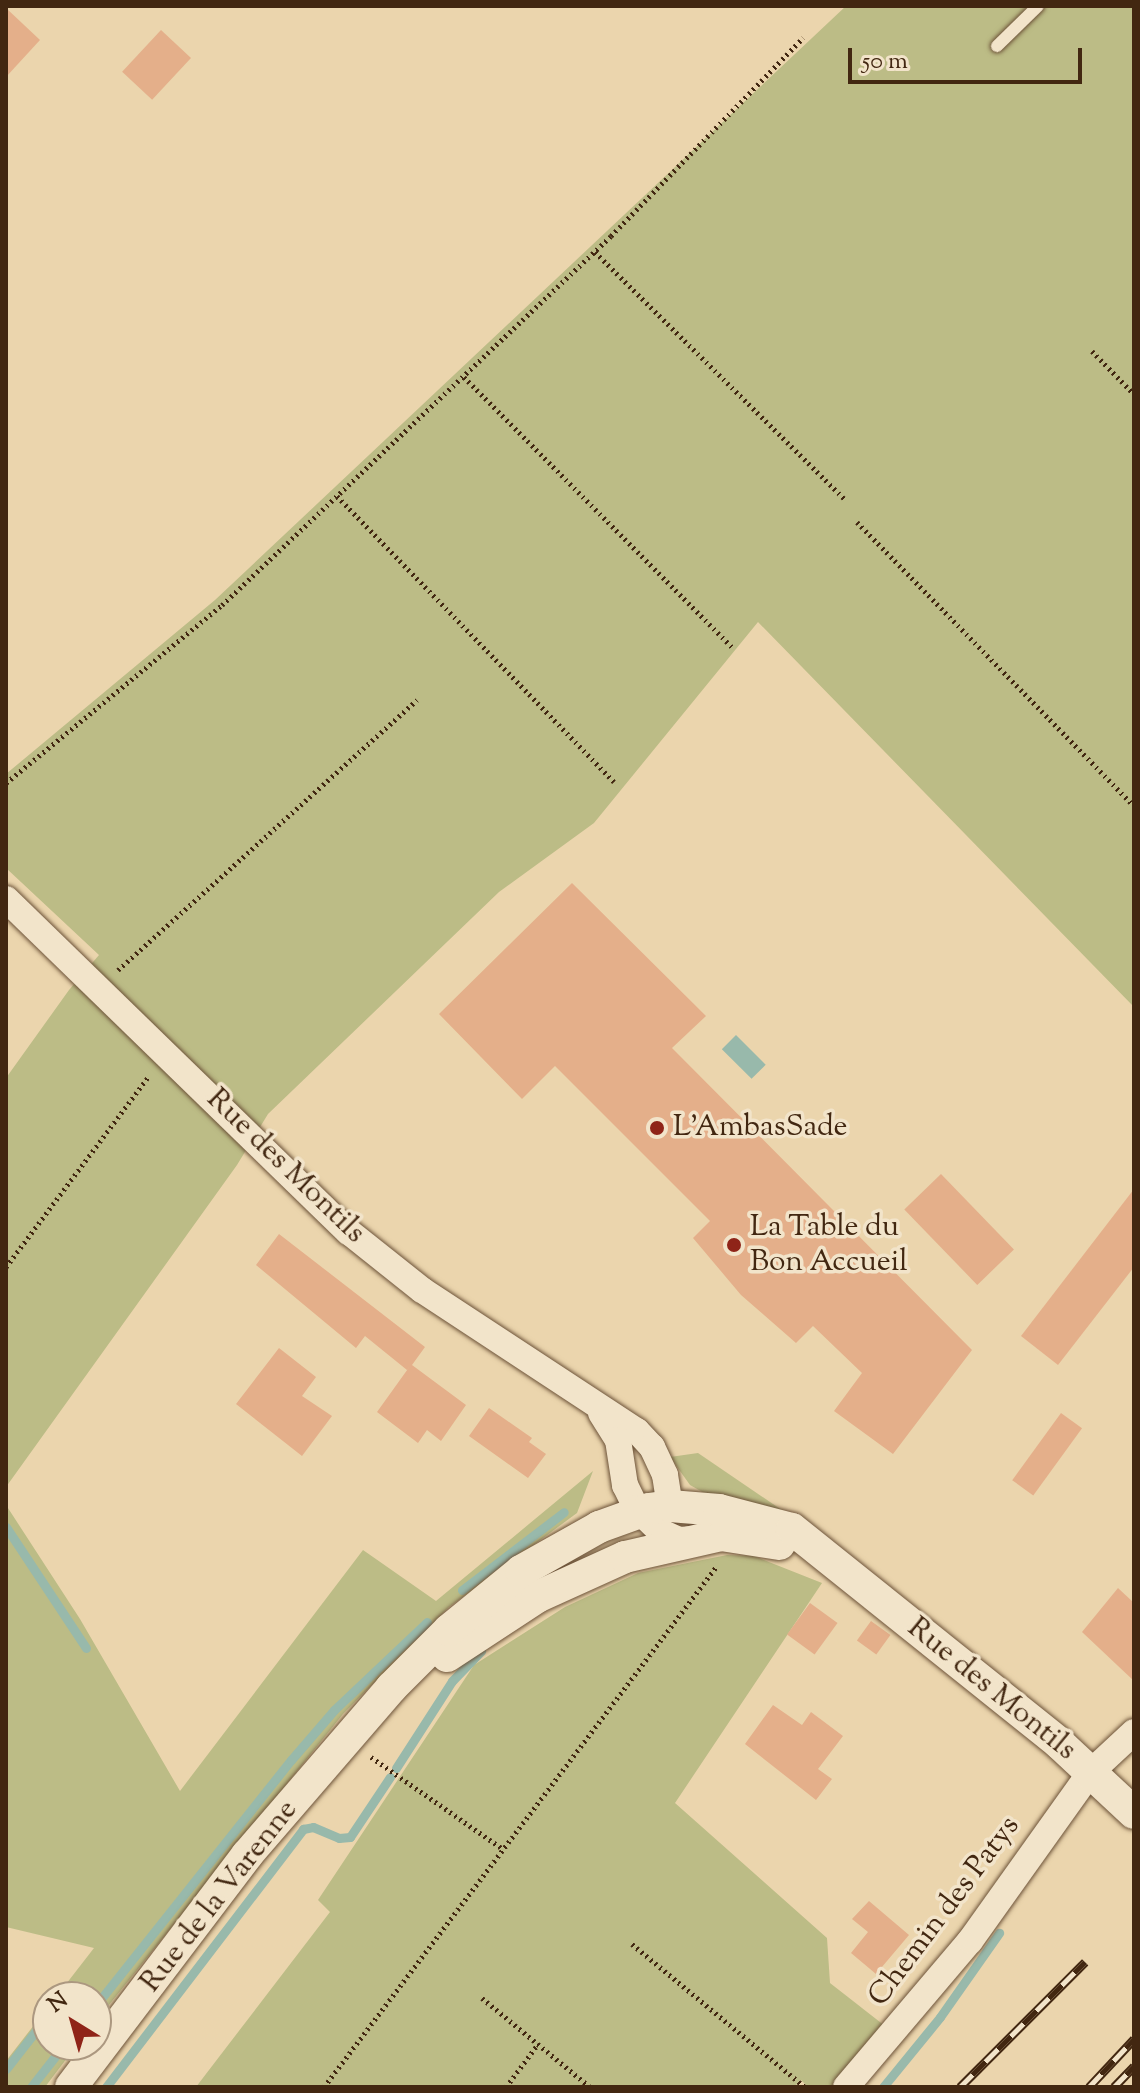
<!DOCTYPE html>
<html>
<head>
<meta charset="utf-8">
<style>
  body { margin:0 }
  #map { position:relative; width:1140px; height:2093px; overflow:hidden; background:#ebd5ad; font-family:"Sorts Mill Goudy",serif }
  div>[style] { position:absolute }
  .green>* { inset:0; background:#bcbc86 }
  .water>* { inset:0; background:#98b9ab; transform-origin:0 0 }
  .stream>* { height:9px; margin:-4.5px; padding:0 4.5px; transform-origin:4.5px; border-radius:4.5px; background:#98b9ab }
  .building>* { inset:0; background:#e4af8a; transform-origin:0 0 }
  .path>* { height:5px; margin-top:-2.5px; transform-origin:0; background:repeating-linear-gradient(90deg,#422711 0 2px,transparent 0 6px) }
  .roads { filter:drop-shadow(0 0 2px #6c5238) drop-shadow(0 0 2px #6c5238) }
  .service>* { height:12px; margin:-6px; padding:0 6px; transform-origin:6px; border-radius:6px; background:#f2e4ca }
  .minor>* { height:26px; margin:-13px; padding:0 13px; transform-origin:13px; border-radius:13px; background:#f2e4ca }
  .tertiary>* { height:32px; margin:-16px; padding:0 16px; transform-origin:16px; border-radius:16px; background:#f2e4ca }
  .rail>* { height:9px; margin-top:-4.5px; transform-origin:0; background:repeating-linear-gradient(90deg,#f2e4ca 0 18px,#422711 0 36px); box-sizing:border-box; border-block:2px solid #422711 }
  .dots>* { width:22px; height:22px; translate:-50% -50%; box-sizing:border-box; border:4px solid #f2e4ca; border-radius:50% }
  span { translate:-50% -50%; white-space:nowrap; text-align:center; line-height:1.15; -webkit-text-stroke:7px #f2e4ca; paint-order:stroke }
  .poi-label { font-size:30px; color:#422711 }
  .left { translate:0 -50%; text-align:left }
  .street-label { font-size:30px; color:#422711 }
  .frame { position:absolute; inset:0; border:8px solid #422711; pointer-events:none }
  .north { position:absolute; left:32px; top:1981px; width:80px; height:80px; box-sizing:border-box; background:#f2e4ca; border:2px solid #ac9880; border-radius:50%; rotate:323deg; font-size:22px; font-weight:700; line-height:32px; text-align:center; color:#422711 }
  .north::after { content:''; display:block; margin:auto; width:28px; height:36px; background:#8f2418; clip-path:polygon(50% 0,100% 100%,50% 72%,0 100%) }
  .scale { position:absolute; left:848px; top:48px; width:234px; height:36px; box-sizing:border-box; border:4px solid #422711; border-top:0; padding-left:10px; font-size:24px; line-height:28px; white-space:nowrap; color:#422711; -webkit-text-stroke:6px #f2e4ca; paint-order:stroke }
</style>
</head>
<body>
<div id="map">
  <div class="green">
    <div style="clip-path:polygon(846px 6px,1134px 6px,1134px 1007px,758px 622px,594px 823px,499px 892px,268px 1114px,237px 1165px,6px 1487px,6px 1078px,69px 990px,99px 955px,6px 868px,6px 774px,215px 600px)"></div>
    <div style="clip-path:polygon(698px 1453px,792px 1517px,706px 1494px,690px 1485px,670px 1457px)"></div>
    <div style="clip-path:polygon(593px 1471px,577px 1513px,449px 1607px,343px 1714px,96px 2021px,96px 1997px,56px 1997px,94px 1948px,6px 1927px,6px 1505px,80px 1619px,180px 1791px,363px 1550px,436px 1601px)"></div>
    <div style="clip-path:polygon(727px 1555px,754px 1556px,822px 1583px,675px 1803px,827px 1938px,830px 1983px,894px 2033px,846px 2087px,808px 2087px,801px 2080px,794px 2087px,196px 2087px,330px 1912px,318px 1900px,474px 1665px,565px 1607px,638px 1573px)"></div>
    <div style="clip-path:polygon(48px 2007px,48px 2045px,77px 2045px,45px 2087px,6px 2087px,6px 2061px)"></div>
  </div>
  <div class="water">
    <div style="left:736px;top:1035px;width:42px;height:20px;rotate:45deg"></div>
  </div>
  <div class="stream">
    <div style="left:6px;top:1527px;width:145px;rotate:56.5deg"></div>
    <div style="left:462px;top:1590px;width:128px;rotate:-37.4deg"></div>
    <div style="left:396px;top:1768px;width:103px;rotate:-57.2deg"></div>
    <div style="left:452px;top:1681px;width:42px;rotate:-46deg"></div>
    <div style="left:96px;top:2005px;width:313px;rotate:-51.5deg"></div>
    <div style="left:291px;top:1760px;width:66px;rotate:-49.3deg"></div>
    <div style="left:334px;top:1710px;width:128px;rotate:-43.4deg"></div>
    <div style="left:6px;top:2069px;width:58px;rotate:-52deg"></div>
    <div style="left:31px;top:2087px;width:53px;rotate:-51.8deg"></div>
    <div style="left:106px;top:2087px;width:325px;rotate:-52.6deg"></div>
    <div style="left:303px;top:1829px;width:10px;rotate:-11deg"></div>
    <div style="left:313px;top:1827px;width:28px;rotate:23deg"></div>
    <div style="left:339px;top:1838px;width:11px;rotate:-5deg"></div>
    <div style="left:350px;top:1837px;width:72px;rotate:-56.3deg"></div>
    <div style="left:883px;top:2087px;width:90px;rotate:-50.8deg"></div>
    <div style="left:940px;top:2017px;width:103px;rotate:-54.9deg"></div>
  </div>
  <div class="building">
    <div style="clip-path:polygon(6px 8px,40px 40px,6px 77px)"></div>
    <div style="left:161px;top:30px;width:41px;height:57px;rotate:43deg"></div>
    <div style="clip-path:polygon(572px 883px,706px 1016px,672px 1048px,972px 1350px,893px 1454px,834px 1411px,862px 1373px,813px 1326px,796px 1343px,741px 1295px,693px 1238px,710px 1221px,555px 1066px,522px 1099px,439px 1014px)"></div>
    <div style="left:941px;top:1174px;width:105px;height:51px;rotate:46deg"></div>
    <div style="clip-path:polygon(1134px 1189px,1134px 1267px,1058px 1365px,1021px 1336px)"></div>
    <div style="clip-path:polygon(279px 1234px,425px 1347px,412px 1365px,466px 1405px,441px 1441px,427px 1430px,418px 1443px,377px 1412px,410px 1366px,407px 1370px,365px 1336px,356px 1348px,256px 1265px)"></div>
    <div style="clip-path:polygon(279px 1348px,316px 1377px,302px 1396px,332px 1416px,302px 1456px,236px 1404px)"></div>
    <div style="clip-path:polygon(489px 1408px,532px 1438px,529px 1442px,546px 1454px,528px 1478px,469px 1436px)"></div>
    <div style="left:1061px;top:1413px;width:26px;height:83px;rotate:36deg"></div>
    <div style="clip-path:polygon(1118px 1588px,1134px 1603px,1134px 1681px,1082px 1632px)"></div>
    <div style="left:810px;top:1603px;width:34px;height:39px;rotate:36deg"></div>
    <div style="left:871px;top:1621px;width:24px;height:24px;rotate:36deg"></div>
    <div style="clip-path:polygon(773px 1705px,802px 1725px,811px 1712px,843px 1736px,818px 1769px,832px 1779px,816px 1800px,745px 1744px)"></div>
    <div style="clip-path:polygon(869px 1901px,909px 1935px,876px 1974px,851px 1953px,868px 1932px,852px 1919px)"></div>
  </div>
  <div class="path">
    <div style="left:595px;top:252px;width:354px;rotate:44.7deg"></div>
    <div style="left:1092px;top:351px;width:60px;rotate:45.7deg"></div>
    <div style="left:464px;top:377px;width:380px;rotate:45.2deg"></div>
    <div style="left:337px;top:496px;width:398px;rotate:45.9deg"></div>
    <div style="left:857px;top:522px;width:397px;rotate:45.7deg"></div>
    <div style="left:6px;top:783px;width:280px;rotate:-39.5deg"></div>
    <div style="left:222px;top:605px;width:536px;rotate:-43.49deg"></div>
    <div style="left:611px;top:236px;width:276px;rotate:-45.9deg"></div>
    <div style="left:118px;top:970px;width:403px;rotate:-42.1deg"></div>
    <div style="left:6px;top:1267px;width:239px;rotate:-53.2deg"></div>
    <div style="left:371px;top:1757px;width:161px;rotate:34.9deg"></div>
    <div style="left:632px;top:1944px;width:224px;rotate:39.6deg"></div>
    <div style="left:482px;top:1998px;width:140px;rotate:39.5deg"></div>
    <div style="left:324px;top:2087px;width:651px;rotate:-52.99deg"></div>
    <div style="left:506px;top:2087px;width:54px;rotate:-53.3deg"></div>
  </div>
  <div class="roads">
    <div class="service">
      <div style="left:997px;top:46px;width:57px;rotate:-44.3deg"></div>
    </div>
    <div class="minor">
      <div style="left:6px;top:899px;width:478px;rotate:44.2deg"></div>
      <div style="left:349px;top:1232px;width:93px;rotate:38.5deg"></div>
      <div style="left:422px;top:1290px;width:257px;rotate:33.3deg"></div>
      <div style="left:637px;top:1431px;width:22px;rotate:47deg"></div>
      <div style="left:652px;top:1447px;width:31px;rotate:65deg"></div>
      <div style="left:665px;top:1475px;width:31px;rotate:81deg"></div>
      <div style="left:601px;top:1413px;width:32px;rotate:58deg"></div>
      <div style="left:618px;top:1440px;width:46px;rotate:81.2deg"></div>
      <div style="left:625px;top:1485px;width:25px;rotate:64deg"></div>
      <div style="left:636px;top:1508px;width:35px;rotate:44deg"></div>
      <div style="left:661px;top:1532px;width:20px;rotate:24deg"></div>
      <div style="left:679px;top:1540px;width:16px;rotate:-4deg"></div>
      <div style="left:846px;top:2087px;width:192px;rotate:-49.7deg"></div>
      <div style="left:970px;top:1941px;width:206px;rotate:-54.5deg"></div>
      <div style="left:1090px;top:1773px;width:60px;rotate:-43deg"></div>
    </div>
    <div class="tertiary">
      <div style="left:447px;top:1656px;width:108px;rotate:-33.2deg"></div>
      <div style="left:537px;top:1597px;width:97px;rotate:-24.4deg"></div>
      <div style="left:625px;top:1557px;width:98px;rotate:-12.9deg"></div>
      <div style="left:721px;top:1535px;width:59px;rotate:8.8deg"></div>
      <div style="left:71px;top:2087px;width:291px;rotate:-52.8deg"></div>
      <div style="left:247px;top:1855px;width:221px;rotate:-49.2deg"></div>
      <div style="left:391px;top:1688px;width:82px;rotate:-45deg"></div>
      <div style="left:449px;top:1630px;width:93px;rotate:-39.3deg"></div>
      <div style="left:521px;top:1571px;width:90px;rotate:-29.4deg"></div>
      <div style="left:599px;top:1527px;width:53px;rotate:-19.8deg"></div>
      <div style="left:649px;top:1509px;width:21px;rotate:-8deg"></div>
      <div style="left:670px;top:1506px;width:49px;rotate:4.7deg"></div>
      <div style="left:719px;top:1510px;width:75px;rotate:14.6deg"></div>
      <div style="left:792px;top:1529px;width:344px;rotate:38.7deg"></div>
      <div style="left:1060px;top:1744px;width:101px;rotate:43deg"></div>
    </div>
  </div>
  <div class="rail">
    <div style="left:960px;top:2087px;width:177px;rotate:-45deg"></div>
    <div style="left:1089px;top:2087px;width:66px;rotate:-46.8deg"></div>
    <div style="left:1114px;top:2087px;width:29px;rotate:-46deg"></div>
  </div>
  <div class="dots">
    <div style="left:657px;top:1128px;background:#8f2418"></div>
    <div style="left:734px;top:1245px;background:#8f2418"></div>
  </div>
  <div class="poi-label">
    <span class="left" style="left:673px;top:1128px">L'AmbasSade</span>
    <span class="left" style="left:750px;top:1245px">La Table du<br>Bon Accueil</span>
  </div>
  <div class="street-label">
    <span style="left:285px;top:1167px;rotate:44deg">Rue des Montils</span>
    <span style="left:991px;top:1690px;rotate:39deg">Rue des Montils</span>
    <span style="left:220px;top:1897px;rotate:-52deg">Rue de la Varenne</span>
    <span style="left:945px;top:1912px;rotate:-53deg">Chemin des Patys</span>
  </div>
  <div class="frame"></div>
  <div class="north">N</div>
  <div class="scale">50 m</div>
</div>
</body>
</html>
